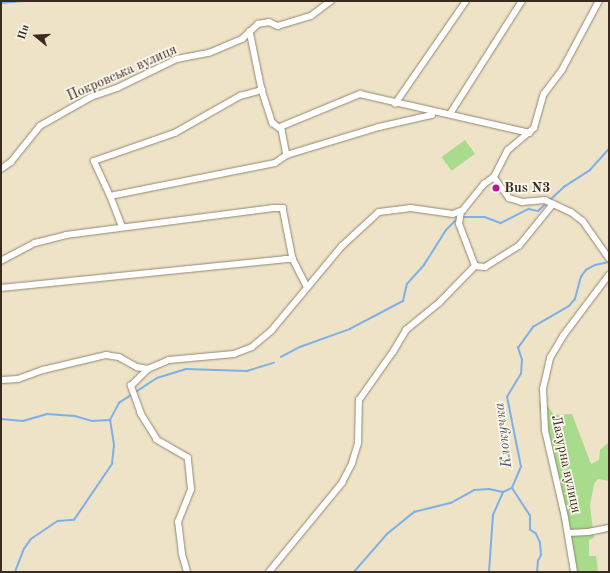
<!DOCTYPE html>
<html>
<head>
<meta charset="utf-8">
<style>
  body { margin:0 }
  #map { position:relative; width:610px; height:573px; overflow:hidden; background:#eee3c6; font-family:"Old Standard TT",serif }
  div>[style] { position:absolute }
  .green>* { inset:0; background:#a8dc8c; transform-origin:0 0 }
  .stream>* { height:1.5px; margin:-0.75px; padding:0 0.75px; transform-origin:0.75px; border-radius:0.75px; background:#7db0ea }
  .roads { filter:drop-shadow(0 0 1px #948672) drop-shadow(0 0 1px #948672) }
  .minor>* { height:5.5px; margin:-2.75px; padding:0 2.75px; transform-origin:2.75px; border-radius:2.75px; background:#fff }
  .dots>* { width:11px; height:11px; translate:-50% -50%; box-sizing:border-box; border:2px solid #fbf7ec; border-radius:50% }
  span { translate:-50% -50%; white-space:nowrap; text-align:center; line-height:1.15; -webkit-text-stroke:3.5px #fbf7ec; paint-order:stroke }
  .street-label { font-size:14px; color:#3b2a1e }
  .poi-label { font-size:14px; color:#3b2a1e; font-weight:700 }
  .left { translate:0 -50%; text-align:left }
  .water-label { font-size:15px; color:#525965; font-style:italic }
  .frame { position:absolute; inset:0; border:2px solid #3b2a1e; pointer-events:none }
  .north { position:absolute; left:16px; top:16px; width:40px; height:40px; -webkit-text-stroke:3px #fbf7ec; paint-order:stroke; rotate:288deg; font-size:11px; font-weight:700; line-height:16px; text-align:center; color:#3b2a1e }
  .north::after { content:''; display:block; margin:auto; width:14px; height:18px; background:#3b2a1e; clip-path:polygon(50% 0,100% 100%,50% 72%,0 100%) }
</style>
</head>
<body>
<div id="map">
  <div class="green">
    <div style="left:465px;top:140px;width:17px;height:29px;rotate:54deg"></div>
    <div style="clip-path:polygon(539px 402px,545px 402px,554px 415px,572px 414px,591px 464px,599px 460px,600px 450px,609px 442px,609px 481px,598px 479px,594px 484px,590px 506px,594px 538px,589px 540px,589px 556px,596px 556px,598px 572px,573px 572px,544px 438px)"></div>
  </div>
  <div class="stream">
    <div style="left:1px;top:3px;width:25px;rotate:-5deg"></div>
    <div style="left:549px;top:201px;width:21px;rotate:-43deg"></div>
    <div style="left:564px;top:187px;width:31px;rotate:-33deg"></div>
    <div style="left:590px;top:170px;width:28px;rotate:-48deg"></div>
    <div style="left:463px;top:217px;width:22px"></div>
    <div style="left:485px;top:217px;width:17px;rotate:21deg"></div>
    <div style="left:501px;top:223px;width:31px;rotate:-27deg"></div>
    <div style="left:529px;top:209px;width:9px;rotate:13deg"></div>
    <div style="left:538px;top:211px;width:12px;rotate:-42deg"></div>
    <div style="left:281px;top:357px;width:21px;rotate:-28deg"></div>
    <div style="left:300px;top:347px;width:53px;rotate:-19.8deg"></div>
    <div style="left:350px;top:329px;width:60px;rotate:-27.8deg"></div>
    <div style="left:403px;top:301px;width:17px;rotate:-77deg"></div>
    <div style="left:407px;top:284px;width:25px;rotate:-48deg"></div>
    <div style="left:424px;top:265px;width:41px;rotate:-57.8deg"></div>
    <div style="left:446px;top:230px;width:16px;rotate:-45deg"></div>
    <div style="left:1px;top:419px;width:22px;rotate:5deg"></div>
    <div style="left:23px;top:421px;width:25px;rotate:-16deg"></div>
    <div style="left:47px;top:414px;width:28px;rotate:4deg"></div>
    <div style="left:75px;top:416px;width:18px;rotate:16deg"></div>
    <div style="left:92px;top:421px;width:17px;rotate:-3deg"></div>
    <div style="left:15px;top:572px;width:25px;rotate:-69deg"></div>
    <div style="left:24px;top:549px;width:12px;rotate:-55deg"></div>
    <div style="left:31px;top:539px;width:32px;rotate:-34deg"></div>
    <div style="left:58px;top:521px;width:16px;rotate:-4deg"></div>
    <div style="left:74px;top:520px;width:68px;rotate:-55.8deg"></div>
    <div style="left:112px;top:464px;width:19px;rotate:-84deg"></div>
    <div style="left:114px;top:445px;width:25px;rotate:-99deg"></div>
    <div style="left:110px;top:420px;width:19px;rotate:-62deg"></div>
    <div style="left:119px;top:403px;width:45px;rotate:-33.3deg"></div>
    <div style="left:157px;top:378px;width:30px;rotate:-17deg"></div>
    <div style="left:186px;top:369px;width:61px;rotate:1.9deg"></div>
    <div style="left:247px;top:371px;width:28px;rotate:-17deg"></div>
    <div style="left:354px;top:572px;width:50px;rotate:-49deg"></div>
    <div style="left:387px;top:534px;width:35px;rotate:-39deg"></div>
    <div style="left:414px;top:512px;width:38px;rotate:-14deg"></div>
    <div style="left:451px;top:503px;width:26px;rotate:-29deg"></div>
    <div style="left:474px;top:490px;width:15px;rotate:-4deg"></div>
    <div style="left:489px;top:489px;width:14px;rotate:12deg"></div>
    <div style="left:503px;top:492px;width:10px;rotate:-24deg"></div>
    <div style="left:489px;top:572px;width:57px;rotate:-86deg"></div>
    <div style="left:493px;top:515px;width:24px;rotate:-66deg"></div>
    <div style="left:537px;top:572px;width:11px;rotate:-85deg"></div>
    <div style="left:538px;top:561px;width:7px;rotate:-63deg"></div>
    <div style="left:541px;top:555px;width:12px;rotate:-95deg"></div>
    <div style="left:540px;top:543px;width:10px;rotate:-114deg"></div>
    <div style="left:536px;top:534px;width:7px;rotate:-146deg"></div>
    <div style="left:530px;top:530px;width:14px;rotate:-90deg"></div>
    <div style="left:530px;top:516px;width:33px;rotate:-123deg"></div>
    <div style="left:512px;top:488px;width:23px;rotate:-67deg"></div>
    <div style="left:521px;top:467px;width:71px;rotate:-101.3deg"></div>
    <div style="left:507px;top:397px;width:27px;rotate:-59deg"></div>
    <div style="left:521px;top:374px;width:14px;rotate:-86deg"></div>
    <div style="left:522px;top:360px;width:13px;rotate:-108deg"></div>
    <div style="left:518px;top:348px;width:26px;rotate:-54deg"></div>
    <div style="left:533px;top:327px;width:42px;rotate:-30.3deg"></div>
    <div style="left:569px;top:306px;width:9px;rotate:-49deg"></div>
    <div style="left:575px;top:299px;width:23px;rotate:-75deg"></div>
    <div style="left:581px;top:277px;width:9px;rotate:-54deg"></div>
    <div style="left:586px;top:270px;width:10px;rotate:-29deg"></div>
    <div style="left:595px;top:265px;width:14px;rotate:-12deg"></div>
  </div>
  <div class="roads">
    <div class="minor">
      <div style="left:250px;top:31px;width:60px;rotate:78.5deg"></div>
      <div style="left:262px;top:90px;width:35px;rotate:72deg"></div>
      <div style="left:273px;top:123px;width:11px;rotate:38deg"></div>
      <div style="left:282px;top:130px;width:25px;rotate:79deg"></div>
      <div style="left:395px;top:104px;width:125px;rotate:-55.4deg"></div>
      <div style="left:450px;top:114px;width:134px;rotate:-57.5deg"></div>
      <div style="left:280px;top:127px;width:87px;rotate:-22.4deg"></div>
      <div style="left:360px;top:94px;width:174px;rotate:12.9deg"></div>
      <div style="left:1px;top:169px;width:12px;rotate:-35deg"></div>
      <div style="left:11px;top:162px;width:46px;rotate:-51.1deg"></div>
      <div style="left:40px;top:126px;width:59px;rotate:-29.6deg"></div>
      <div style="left:91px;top:97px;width:28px;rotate:-19deg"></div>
      <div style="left:117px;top:88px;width:67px;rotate:-25.8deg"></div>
      <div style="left:177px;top:59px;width:33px;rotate:-11deg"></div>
      <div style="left:209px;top:53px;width:36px;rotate:-23deg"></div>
      <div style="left:242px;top:39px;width:22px;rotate:-43deg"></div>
      <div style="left:258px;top:24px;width:11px;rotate:-10deg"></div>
      <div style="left:269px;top:22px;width:10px;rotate:24deg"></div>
      <div style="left:278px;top:26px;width:34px;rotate:-17deg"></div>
      <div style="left:311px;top:16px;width:25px;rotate:-37deg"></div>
      <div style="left:494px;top:177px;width:26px;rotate:54deg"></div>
      <div style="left:509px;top:198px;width:14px;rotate:17deg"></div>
      <div style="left:522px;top:202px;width:23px;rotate:-5deg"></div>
      <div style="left:545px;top:200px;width:29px;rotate:25deg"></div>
      <div style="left:571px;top:212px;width:15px;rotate:37deg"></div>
      <div style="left:583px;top:221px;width:45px;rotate:54.9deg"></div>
      <div style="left:110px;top:196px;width:38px;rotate:-115deg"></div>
      <div style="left:94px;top:161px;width:86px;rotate:-19.1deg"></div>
      <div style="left:175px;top:133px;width:75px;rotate:-29.6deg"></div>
      <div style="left:240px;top:96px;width:23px;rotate:-15deg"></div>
      <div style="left:122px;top:227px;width:33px;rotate:-111deg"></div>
      <div style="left:110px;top:196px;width:168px;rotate:-11.3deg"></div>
      <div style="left:275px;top:163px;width:14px;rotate:-34deg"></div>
      <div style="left:287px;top:155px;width:96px;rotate:-16.9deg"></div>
      <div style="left:379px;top:127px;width:54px;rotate:-12.8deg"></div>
      <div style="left:432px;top:115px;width:3px;rotate:-72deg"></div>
      <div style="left:1px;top:261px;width:38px;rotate:-28deg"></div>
      <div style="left:35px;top:243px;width:32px;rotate:-14deg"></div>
      <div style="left:66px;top:235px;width:209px;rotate:-7.4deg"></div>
      <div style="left:273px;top:208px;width:10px"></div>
      <div style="left:283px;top:208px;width:52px;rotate:78.9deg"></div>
      <div style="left:475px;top:266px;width:10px;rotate:6deg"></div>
      <div style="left:485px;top:267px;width:40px;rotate:-32deg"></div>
      <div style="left:519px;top:246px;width:54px;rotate:-51deg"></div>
      <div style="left:1px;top:288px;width:285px;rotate:-5.8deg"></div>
      <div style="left:285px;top:259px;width:8px"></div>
      <div style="left:293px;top:259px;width:30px;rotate:63deg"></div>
      <div style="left:1px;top:380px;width:17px;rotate:-3deg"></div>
      <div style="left:18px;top:379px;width:27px;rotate:-20deg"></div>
      <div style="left:43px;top:370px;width:65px;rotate:-13.4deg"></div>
      <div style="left:106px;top:355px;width:13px;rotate:9deg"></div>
      <div style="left:119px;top:357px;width:21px;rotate:29deg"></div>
      <div style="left:137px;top:367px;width:11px;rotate:10deg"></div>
      <div style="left:568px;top:533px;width:20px;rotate:-3deg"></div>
      <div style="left:588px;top:532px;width:21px;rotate:-11deg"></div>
      <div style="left:187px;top:572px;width:19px;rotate:-106deg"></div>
      <div style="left:182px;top:554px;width:32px;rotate:-97deg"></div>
      <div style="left:178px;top:522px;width:35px;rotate:-68deg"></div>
      <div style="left:191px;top:489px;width:31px;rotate:-96deg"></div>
      <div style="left:188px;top:458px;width:36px;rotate:-150deg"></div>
      <div style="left:157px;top:440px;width:31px;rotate:-122deg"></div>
      <div style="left:141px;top:414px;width:30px;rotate:-110deg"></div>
      <div style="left:131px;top:386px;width:24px;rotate:-45deg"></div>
      <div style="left:148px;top:369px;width:23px;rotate:-23deg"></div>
      <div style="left:169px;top:360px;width:65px;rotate:-5.3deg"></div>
      <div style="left:234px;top:354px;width:19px;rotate:-21deg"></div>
      <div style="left:252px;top:347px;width:26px;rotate:-40deg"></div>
      <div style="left:272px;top:330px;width:109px;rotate:-50.2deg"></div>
      <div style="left:342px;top:246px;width:50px;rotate:-42.6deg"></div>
      <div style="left:379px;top:212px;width:32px;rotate:-7deg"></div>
      <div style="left:411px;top:208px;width:42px;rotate:8.1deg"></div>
      <div style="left:453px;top:214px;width:11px;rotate:-22deg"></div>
      <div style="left:463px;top:210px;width:33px;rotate:-51deg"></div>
      <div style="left:484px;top:184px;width:12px;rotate:-35deg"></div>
      <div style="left:494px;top:177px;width:30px;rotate:-63deg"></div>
      <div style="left:508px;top:150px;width:34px;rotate:-40deg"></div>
      <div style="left:534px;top:128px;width:35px;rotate:-74deg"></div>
      <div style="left:544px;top:94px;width:30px;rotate:-53deg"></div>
      <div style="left:562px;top:70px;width:78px;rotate:-61.8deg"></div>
      <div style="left:269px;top:572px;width:115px;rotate:-50.6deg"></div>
      <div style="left:342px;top:483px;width:22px;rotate:-63deg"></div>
      <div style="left:352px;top:463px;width:21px;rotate:-73deg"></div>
      <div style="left:358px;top:443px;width:43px;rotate:-88.7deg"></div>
      <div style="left:359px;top:400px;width:59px;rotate:-54.7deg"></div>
      <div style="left:393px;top:352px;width:26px;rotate:-59deg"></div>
      <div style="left:406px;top:330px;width:43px;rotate:-39.3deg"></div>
      <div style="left:439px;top:303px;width:52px;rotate:-45.8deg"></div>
      <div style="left:475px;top:266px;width:45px;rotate:-110.9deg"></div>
      <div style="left:459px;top:224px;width:12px;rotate:-81deg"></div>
      <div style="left:574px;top:572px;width:55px;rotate:-99.5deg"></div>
      <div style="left:565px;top:518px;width:89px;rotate:-102.9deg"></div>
      <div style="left:545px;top:431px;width:42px;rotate:-92.7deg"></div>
      <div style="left:543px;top:389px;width:32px;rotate:-77deg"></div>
      <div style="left:550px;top:358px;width:26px;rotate:-59deg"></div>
      <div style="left:563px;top:336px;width:76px;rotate:-53deg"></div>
    </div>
  </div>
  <div class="dots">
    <div style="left:496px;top:188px;background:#b5179e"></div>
  </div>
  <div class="street-label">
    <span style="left:122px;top:73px;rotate:-24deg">Покровська вулиця</span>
    <span style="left:566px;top:464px;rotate:78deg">Лазурна вулиця</span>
  </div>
  <div class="poi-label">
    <span class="left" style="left:504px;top:188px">Bus N3</span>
  </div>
  <div class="water-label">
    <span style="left:504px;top:435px;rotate:-97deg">Клокучка</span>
  </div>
  <div class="frame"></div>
  <div class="north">Пн</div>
</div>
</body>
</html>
